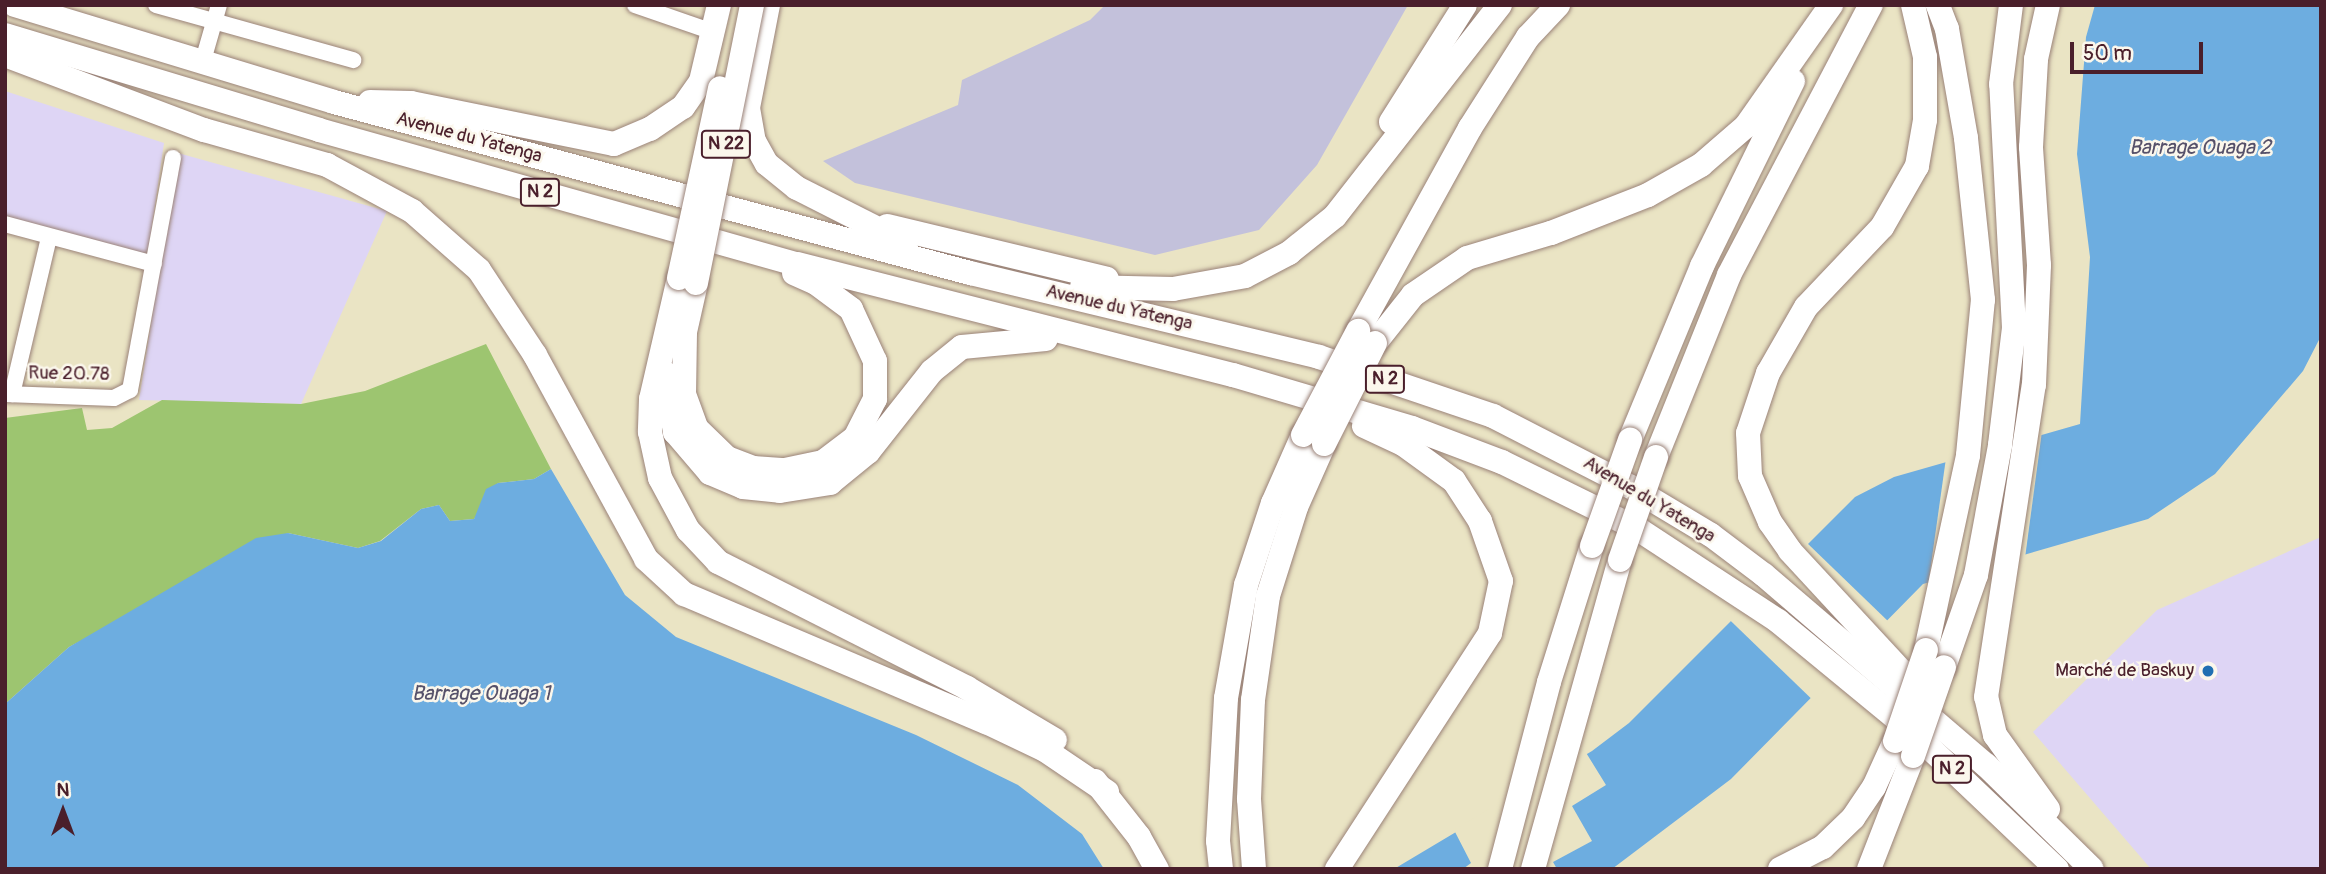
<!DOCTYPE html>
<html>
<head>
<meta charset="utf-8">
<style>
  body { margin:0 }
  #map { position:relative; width:2326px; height:874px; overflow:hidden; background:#eae4c4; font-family:Pangolin,sans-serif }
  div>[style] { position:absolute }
  .built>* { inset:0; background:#ded5f5 }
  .industrial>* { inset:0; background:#c3c1db }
  .green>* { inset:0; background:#9dc570 }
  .water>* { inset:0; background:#6dade0 }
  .pier>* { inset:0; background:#eae4c4; transform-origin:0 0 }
  .roads { filter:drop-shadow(0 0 2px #9a8278) drop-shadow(0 0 2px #9a8278) }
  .minor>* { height:16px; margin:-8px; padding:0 8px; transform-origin:8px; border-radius:8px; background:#fff }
  .primary>* { height:24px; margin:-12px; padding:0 12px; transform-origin:12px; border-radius:12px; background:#fff }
  .bridges { filter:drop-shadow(0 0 2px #9a8278) drop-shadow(0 0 2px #9a8278) }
  .primary-bridge>* { height:24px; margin:-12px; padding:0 12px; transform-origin:12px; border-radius:12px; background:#fff }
  .dots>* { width:19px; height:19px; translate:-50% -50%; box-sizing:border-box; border:4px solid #fbf7ec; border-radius:50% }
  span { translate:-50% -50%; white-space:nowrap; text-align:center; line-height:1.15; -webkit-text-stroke:5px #fbf7ec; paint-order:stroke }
  .shield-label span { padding:2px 5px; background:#fbf7ec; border:2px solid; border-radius:5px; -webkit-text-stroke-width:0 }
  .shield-label { font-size:18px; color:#4a1f2b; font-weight:700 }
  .street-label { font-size:19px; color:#4a1f2b }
  .poi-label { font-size:19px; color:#4a1f2b }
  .right { translate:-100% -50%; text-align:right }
  .water-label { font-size:21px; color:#56516a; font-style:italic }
  .frame { position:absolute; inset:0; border:7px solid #4a1f2b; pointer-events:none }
  .north { position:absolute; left:28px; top:776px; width:70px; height:70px; -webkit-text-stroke:5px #fbf7ec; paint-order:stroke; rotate:0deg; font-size:19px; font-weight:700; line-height:28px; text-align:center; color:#4a1f2b }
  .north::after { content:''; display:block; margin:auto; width:24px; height:32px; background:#4a1f2b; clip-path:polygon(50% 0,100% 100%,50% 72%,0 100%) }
  .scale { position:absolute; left:2070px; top:42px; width:133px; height:32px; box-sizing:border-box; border:4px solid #4a1f2b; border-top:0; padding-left:9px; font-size:21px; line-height:24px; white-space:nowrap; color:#4a1f2b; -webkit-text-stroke:5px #fbf7ec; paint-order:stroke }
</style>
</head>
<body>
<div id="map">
  <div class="built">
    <div style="clip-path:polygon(5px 91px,164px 143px,147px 260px,5px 216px)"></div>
    <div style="clip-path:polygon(178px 153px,387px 211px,301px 404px,139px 400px)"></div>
    <div style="clip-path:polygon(2321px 537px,2321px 869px,2151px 869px,2033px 732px,2157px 610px)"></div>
  </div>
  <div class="industrial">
    <div style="clip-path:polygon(1105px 5px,1408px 5px,1317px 165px,1259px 230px,1155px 255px,855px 183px,823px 161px,958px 105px,962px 80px,1090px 20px)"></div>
  </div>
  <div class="green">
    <div style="clip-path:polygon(486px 344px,551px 469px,534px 479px,498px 483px,474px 519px,450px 521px,439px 505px,421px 509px,380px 541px,358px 548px,288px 533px,69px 647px,5px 704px,5px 418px,82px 408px,87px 430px,112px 428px,162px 400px,301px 404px,365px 391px)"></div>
  </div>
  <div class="water">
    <div style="clip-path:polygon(2095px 5px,2321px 5px,2321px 336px,2303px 371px,2215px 474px,2148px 519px,1923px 584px,1731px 779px,1612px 869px,1394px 869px,1592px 751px,1629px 723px,1855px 497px,1894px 477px,2080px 424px,2090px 257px,2077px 154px,2086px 37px)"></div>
    <div style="clip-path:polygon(551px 469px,625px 595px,676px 637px,916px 735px,1018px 785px,1082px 834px,1104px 869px,5px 869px,5px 704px,69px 647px,256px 538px,288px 533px,358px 548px,381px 541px,421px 509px,439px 505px,450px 521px,474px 519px,486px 489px,498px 483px,534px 479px)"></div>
  </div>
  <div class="pier">
    <div style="clip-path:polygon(2042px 431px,2025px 558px,1928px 586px,1946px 458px)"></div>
    <div style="left:1806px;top:542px;width:116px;height:109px;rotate:44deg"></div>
    <div style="clip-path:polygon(1585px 751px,1606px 785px,1572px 806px,1592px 841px,1553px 862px,1557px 869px,1463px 869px,1471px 863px,1454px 830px)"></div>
  </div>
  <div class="roads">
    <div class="minor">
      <div style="left:156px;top:5px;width:205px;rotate:15.6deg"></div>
      <div style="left:635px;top:5px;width:83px;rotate:19.1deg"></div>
      <div style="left:202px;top:64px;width:61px;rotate:-73.9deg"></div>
      <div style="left:5px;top:224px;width:154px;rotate:15deg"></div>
      <div style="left:5px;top:394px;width:109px;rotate:2.1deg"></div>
      <div style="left:114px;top:398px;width:18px;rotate:-27deg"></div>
      <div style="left:130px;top:390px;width:236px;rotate:-79.5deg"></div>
      <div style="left:12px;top:394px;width:161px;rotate:-76.7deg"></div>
    </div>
    <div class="primary">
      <div style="left:15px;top:5px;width:333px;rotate:16.9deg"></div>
      <div style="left:334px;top:102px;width:659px;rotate:15.05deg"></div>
      <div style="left:970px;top:273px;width:359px;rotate:13.5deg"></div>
      <div style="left:1319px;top:357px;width:184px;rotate:18.7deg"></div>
      <div style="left:1493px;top:416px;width:155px;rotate:27.2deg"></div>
      <div style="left:1631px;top:487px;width:93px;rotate:31deg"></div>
      <div style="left:1711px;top:535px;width:66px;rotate:37deg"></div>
      <div style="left:1764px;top:575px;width:292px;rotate:40.6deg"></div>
      <div style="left:1986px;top:765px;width:148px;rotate:44.5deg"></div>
      <div style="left:768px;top:5px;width:105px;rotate:101deg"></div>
      <div style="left:748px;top:108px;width:34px;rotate:80deg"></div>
      <div style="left:754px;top:141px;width:26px;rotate:61deg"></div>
      <div style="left:767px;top:164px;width:38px;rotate:39deg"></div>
      <div style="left:797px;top:188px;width:122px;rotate:26.8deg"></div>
      <div style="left:1913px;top:5px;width:53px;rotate:77deg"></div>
      <div style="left:1925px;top:57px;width:63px;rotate:90deg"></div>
      <div style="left:1925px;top:120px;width:47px;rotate:99.9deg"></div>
      <div style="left:1917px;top:166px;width:70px;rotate:119.8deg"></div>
      <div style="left:1882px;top:227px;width:110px;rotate:133.5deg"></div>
      <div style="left:1806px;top:307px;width:76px;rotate:119.9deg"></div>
      <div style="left:1768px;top:373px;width:63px;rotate:108.4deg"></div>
      <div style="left:1748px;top:433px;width:43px;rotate:87.3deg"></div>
      <div style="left:1750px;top:476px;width:50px;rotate:66.5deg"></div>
      <div style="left:1770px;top:522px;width:35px;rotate:55deg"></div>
      <div style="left:1790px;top:551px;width:202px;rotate:47.2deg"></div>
      <div style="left:5px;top:35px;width:328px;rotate:16.8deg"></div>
      <div style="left:319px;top:130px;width:496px;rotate:15.7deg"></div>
      <div style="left:797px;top:264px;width:450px;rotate:14.3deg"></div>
      <div style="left:1233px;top:375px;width:187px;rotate:16.5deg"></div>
      <div style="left:1412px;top:428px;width:96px;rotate:20.7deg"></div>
      <div style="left:1502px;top:462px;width:152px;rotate:26.2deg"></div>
      <div style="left:1638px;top:529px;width:168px;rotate:33.3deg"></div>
      <div style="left:1778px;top:621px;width:178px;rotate:39.5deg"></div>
      <div style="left:1915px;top:734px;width:196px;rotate:43.6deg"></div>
      <div style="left:5px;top:55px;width:213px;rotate:20.7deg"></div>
      <div style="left:204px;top:130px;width:128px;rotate:15.9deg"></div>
      <div style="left:327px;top:165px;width:97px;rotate:28.4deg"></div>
      <div style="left:412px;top:211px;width:89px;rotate:41.4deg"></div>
      <div style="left:479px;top:270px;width:102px;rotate:56.6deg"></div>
      <div style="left:535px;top:355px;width:232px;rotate:61.4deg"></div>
      <div style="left:646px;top:559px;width:52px;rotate:42.6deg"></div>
      <div style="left:684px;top:594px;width:328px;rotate:23deg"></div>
      <div style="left:986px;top:722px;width:65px;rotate:25.4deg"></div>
      <div style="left:1045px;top:750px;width:75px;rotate:34.1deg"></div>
      <div style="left:370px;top:102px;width:41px;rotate:1.4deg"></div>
      <div style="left:411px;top:103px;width:207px;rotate:11.4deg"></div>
      <div style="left:614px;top:144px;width:39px;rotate:-23deg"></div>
      <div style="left:650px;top:129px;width:40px;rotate:-34deg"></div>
      <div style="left:683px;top:107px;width:32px;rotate:-55deg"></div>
      <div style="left:701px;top:81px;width:78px;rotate:-76.7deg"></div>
      <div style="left:1391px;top:122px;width:138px;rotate:-57.7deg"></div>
      <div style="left:887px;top:226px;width:226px;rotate:13.5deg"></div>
      <div style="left:679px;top:278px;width:124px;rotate:103deg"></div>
      <div style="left:651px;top:399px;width:33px;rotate:92deg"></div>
      <div style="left:650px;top:432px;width:47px;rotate:77.7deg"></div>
      <div style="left:660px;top:478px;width:59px;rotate:61.7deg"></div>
      <div style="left:688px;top:530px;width:44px;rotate:46.8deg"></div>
      <div style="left:718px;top:562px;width:279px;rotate:26.8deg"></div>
      <div style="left:967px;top:688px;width:102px;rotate:30.6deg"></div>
      <div style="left:696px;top:283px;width:50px;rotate:102.7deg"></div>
      <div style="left:685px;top:332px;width:62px;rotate:90.9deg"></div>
      <div style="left:684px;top:394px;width:37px;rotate:70deg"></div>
      <div style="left:697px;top:429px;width:42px;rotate:44deg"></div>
      <div style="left:727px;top:458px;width:28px;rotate:21deg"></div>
      <div style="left:753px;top:468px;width:32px;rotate:4deg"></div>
      <div style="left:785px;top:470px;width:39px;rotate:-12deg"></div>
      <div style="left:823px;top:462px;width:40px;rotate:-37deg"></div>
      <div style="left:855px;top:438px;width:44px;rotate:-62.9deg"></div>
      <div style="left:875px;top:399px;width:38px;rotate:-90deg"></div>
      <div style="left:875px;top:361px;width:57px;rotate:-114.8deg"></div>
      <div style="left:851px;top:309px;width:44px;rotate:-143.4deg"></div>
      <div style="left:816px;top:283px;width:24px;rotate:-156deg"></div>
      <div style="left:1082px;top:287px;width:91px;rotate:1.3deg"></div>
      <div style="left:1173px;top:289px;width:73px;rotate:-10.2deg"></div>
      <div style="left:1245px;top:276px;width:50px;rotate:-27.6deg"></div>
      <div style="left:1289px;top:253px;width:59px;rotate:-38.8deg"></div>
      <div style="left:1335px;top:216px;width:268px;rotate:-52deg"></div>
      <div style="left:1358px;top:331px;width:232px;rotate:-61.1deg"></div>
      <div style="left:1470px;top:128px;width:108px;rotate:-57.5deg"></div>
      <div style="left:1528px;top:37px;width:44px;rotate:-46.8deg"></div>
      <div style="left:1375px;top:343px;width:61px;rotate:-51.6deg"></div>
      <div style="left:1413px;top:295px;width:65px;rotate:-34.4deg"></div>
      <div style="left:1467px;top:258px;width:88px;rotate:-16.6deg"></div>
      <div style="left:1551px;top:233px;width:104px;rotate:-21.4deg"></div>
      <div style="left:1648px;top:195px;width:61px;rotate:-29.5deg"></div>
      <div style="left:1701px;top:165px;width:60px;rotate:-40.9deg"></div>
      <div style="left:1746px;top:126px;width:148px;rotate:-54.9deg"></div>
      <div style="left:665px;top:373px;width:60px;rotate:80.4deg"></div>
      <div style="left:675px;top:432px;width:54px;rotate:49.5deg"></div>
      <div style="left:710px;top:473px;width:36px;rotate:23deg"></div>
      <div style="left:743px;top:487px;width:37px;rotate:6deg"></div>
      <div style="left:780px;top:491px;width:51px;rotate:-9.1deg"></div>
      <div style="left:830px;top:483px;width:49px;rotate:-39.2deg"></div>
      <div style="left:868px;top:452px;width:103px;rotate:-51.7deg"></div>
      <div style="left:932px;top:371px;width:38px;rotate:-39deg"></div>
      <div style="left:962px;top:347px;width:84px;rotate:-5.4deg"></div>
      <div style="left:1630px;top:440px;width:188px;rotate:-67.5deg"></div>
      <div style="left:1702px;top:266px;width:206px;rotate:-63.8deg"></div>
      <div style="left:1656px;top:457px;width:196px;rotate:-68.1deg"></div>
      <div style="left:1729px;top:275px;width:305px;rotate:-62.3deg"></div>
      <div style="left:1926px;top:650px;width:199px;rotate:-77.8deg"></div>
      <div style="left:1968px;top:455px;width:156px;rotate:-84.5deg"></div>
      <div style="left:1983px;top:300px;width:163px;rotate:-96deg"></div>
      <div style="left:1966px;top:138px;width:111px;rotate:-99.9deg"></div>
      <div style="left:1947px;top:29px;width:26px;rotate:-111deg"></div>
      <div style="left:1944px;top:667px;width:97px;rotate:-70.8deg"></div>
      <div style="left:1976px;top:575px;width:132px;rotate:-79.5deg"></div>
      <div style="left:2000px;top:445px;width:118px;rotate:-83.2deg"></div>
      <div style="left:2014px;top:328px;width:244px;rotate:-93deg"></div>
      <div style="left:2001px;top:84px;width:80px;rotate:-82.8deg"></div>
      <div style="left:1095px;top:781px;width:71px;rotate:51.8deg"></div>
      <div style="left:1139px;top:837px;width:37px;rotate:61deg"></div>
      <div style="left:2048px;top:809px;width:91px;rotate:-125.6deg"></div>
      <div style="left:1995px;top:735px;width:39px;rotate:-103deg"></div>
      <div style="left:1986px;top:697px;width:316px;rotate:-81.3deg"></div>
      <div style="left:2034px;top:385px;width:120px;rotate:-87.6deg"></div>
      <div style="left:2039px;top:265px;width:118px;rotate:-93.9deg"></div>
      <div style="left:2031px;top:147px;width:88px;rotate:-86.7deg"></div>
      <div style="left:2036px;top:59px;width:55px;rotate:-77.5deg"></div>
      <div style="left:1221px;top:869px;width:28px;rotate:-96deg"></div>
      <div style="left:1218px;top:841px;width:143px;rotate:-86.8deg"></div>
      <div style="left:1226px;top:698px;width:115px;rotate:-80deg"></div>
      <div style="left:1246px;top:585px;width:86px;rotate:-71.8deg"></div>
      <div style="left:1273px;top:503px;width:74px;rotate:-66.2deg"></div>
      <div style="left:1254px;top:869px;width:70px;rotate:-94.1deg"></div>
      <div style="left:1249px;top:799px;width:99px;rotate:-87.7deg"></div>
      <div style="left:1253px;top:700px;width:105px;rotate:-81.8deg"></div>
      <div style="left:1268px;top:596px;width:93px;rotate:-72.5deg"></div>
      <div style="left:1296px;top:507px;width:69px;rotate:-66deg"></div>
      <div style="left:1337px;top:869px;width:281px;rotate:-57deg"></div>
      <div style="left:1490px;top:633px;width:53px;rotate:-78.1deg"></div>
      <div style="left:1501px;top:581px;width:64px;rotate:-109.3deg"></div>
      <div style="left:1480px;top:521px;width:48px;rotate:-123deg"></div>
      <div style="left:1454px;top:481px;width:63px;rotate:-144deg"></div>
      <div style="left:1403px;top:444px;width:43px;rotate:-155.2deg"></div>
      <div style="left:1500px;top:869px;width:193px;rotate:-75.3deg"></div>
      <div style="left:1549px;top:682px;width:143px;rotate:-72.5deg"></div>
      <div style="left:1533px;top:869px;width:321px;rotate:-74.3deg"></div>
      <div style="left:1780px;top:869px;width:48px;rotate:-27.1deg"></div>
      <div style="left:1823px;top:847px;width:42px;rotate:-44deg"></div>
      <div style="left:1853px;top:818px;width:37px;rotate:-56deg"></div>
      <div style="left:1874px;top:787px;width:51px;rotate:-65.5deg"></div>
      <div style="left:1869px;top:869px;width:121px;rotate:-68.7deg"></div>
    </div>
  </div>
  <div class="bridges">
    <div class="primary-bridge">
      <div style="left:679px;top:278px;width:194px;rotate:-77.8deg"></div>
      <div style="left:696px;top:283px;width:284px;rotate:-78.6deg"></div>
      <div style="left:1303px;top:435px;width:118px;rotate:-62.1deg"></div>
      <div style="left:1324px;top:444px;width:113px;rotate:-63.2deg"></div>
      <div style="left:1592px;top:546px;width:113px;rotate:-70.3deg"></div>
      <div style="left:1620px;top:560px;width:109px;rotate:-70.7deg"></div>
      <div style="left:1895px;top:741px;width:96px;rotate:-71.2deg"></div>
      <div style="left:1913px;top:756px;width:94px;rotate:-70.8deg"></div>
    </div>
  </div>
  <div class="dots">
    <div style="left:2208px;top:671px;background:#1f6fb2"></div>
  </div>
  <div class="shield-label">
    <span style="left:726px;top:144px">N 22</span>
    <span style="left:540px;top:192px">N 2</span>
    <span style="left:1385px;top:379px">N 2</span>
    <span style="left:1952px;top:769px">N 2</span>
  </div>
  <div class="street-label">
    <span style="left:469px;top:138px;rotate:15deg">Avenue du Yatenga</span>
    <span style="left:1119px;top:308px;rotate:13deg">Avenue du Yatenga</span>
    <span style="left:69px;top:374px;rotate:1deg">Rue 20.78</span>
    <span style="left:1649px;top:500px;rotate:31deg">Avenue du Yatenga</span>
  </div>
  <div class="poi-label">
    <span class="right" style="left:2194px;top:671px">Marché de Baskuy</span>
  </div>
  <div class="water-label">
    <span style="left:2200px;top:148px">Barrage Ouaga 2</span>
    <span style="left:481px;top:694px">Barrage Ouaga 1</span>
  </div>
  <div class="frame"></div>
  <div class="north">N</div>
  <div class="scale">50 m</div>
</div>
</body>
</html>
